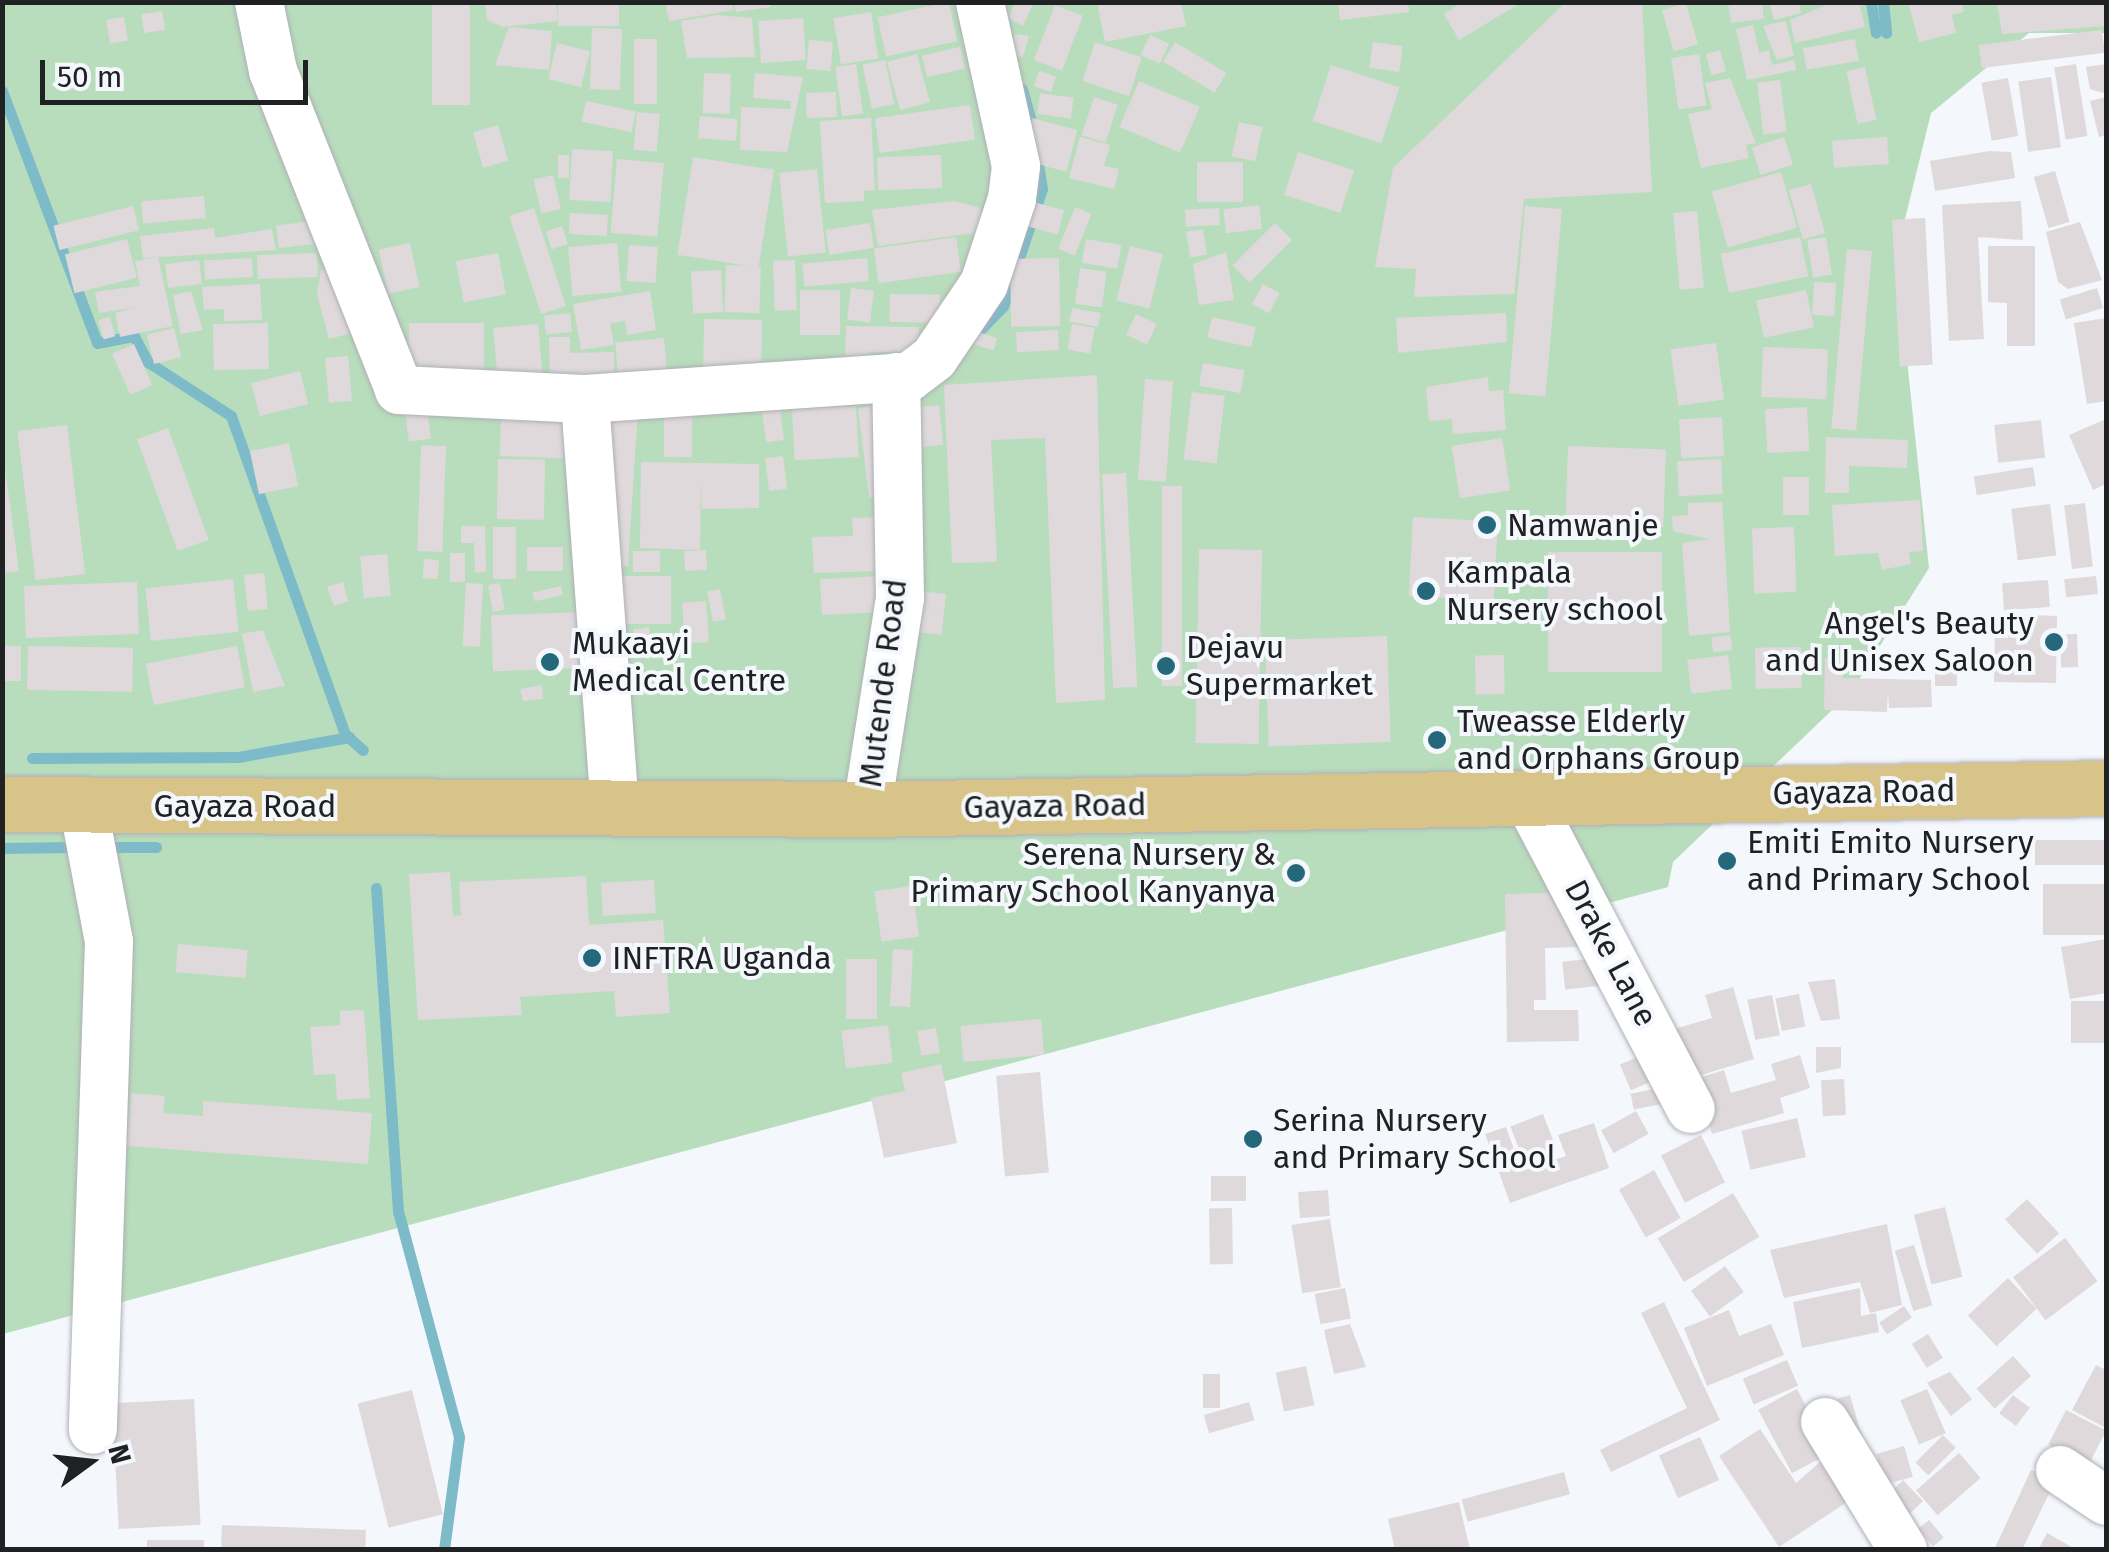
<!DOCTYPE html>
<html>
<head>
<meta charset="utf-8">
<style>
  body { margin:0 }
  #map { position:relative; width:2109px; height:1552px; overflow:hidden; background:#f4f7fc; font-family:"Fira Sans",sans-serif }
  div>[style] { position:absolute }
  .green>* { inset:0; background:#b8ddbc }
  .stream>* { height:11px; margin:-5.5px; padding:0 5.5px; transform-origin:5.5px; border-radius:5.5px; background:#7ebbc9 }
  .building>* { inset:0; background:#dfd9dc; transform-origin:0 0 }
  .roads { filter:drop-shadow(0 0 2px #aeb0b5) drop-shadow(0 0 2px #aeb0b5) }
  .minor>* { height:48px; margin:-24px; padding:0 24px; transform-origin:24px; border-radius:24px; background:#fff }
  .major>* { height:55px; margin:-27.5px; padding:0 27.5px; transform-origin:27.5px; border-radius:27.5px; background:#d8c489 }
  .dots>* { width:28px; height:28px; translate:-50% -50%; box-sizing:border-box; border:5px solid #f4f7fc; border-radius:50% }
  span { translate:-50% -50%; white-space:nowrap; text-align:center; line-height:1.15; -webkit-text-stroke:8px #f4f7fc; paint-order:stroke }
  .poi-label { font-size:32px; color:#202123 }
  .left { translate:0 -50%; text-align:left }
  .right { translate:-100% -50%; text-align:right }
  .street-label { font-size:32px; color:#202123 }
  .frame { position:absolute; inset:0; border:5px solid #202123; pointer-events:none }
  .north { position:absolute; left:40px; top:1412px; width:100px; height:100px; -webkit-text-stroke:8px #f4f7fc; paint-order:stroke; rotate:75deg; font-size:28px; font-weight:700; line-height:40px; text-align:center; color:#202123 }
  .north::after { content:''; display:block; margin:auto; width:35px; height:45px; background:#202123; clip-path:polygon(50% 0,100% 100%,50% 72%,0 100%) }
  .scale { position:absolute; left:40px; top:60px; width:268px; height:45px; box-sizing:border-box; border:5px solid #202123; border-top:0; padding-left:12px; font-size:30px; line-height:35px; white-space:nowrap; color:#202123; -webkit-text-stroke:8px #f4f7fc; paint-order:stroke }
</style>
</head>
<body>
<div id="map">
  <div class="green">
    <div style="clip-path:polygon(3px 3px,2106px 3px,2106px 33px,2029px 33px,1931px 113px,1896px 256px,1929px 568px,1851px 692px,1673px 862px,1668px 887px,3px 1334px)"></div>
  </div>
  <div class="stream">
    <div style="left:1871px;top:2px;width:31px;rotate:81deg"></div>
    <div style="left:1883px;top:2px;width:31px;rotate:84deg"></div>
    <div style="left:1022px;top:89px;width:46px;rotate:74.7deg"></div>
    <div style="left:2px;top:91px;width:269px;rotate:69.3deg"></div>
    <div style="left:97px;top:343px;width:38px;rotate:-11deg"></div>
    <div style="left:134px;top:336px;width:30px;rotate:62deg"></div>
    <div style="left:148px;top:362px;width:99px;rotate:33deg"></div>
    <div style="left:231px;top:416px;width:338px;rotate:70.3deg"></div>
    <div style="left:345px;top:734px;width:24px;rotate:42deg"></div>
    <div style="left:978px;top:332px;width:36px;rotate:-46deg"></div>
    <div style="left:1003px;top:306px;width:123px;rotate:-71.6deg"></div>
    <div style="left:1042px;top:189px;width:32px;rotate:-99deg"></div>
    <div style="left:32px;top:758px;width:206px;rotate:-0.3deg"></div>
    <div style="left:238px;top:757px;width:113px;rotate:-10.2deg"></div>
    <div style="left:108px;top:847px;width:48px"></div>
    <div style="left:2px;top:848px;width:71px;rotate:-0.8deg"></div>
    <div style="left:376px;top:888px;width:324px;rotate:86.1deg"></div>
    <div style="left:398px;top:1211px;width:234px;rotate:74.9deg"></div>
    <div style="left:459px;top:1437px;width:114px;rotate:97.6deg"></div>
  </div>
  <div class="building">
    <div style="left:432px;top:2px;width:38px;height:103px"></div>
    <div style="clip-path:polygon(485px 2px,556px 2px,558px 21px,503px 27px,487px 20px)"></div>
    <div style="left:558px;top:2px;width:61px;height:24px"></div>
    <div style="clip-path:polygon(665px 2px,732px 2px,734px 10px,669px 21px)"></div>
    <div style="clip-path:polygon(734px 2px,770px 2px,771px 7px,736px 12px)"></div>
    <div style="left:949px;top:2px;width:40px;height:73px;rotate:78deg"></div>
    <div style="clip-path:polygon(1016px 2px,1034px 2px,1023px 26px,1008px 18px)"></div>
    <div style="clip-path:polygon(1097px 2px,1181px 2px,1186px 26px,1105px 42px)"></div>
    <div style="clip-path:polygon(1338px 2px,1408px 2px,1409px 12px,1340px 20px)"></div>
    <div style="clip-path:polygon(1463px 2px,1522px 2px,1459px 40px,1444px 14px)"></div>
    <div style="clip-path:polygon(1566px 2px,1642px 2px,1652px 192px,1524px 199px,1514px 294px,1414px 297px,1416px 269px,1375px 267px,1393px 168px)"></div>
    <div style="clip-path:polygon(1728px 2px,1762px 2px,1764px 19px,1731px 23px)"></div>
    <div style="clip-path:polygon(1769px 2px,1799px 2px,1801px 13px,1774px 20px)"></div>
    <div style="clip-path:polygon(1834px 2px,1859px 2px,1865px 27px,1795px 43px,1790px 20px)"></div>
    <div style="clip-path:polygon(1908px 2px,1962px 2px,1964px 12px,1952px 15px,1956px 33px,1919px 42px)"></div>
    <div style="clip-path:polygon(1997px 2px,2106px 2px,2106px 26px,2002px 34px)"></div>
    <div style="left:1686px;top:3px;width:43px;height:25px;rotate:74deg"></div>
    <div style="left:1055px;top:5px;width:30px;height:59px;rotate:21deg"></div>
    <div style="left:162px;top:11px;width:19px;height:21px;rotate:81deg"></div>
    <div style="left:871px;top:12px;width:47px;height:38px;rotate:81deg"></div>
    <div style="clip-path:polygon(717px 15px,752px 18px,755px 57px,687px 58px,681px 21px)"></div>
    <div style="left:124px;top:17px;width:24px;height:18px;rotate:81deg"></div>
    <div style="left:803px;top:18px;width:42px;height:45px;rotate:86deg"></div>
    <div style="clip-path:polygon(1786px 21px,1794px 56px,1777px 60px,1763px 26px)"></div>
    <div style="clip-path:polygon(1753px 25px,1759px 53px,1769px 50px,1772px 65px,1794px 60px,1796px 70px,1747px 80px,1736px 29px)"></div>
    <div style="clip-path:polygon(509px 27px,552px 31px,549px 70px,495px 65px)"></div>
    <div style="left:592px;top:28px;width:30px;height:61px;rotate:2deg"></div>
    <div style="left:2102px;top:30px;width:23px;height:124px;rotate:83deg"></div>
    <div style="clip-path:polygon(1014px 34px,1029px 36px,1023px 57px,1013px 56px)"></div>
    <div style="left:1150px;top:35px;width:21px;height:22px;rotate:25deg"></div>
    <div style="left:634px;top:39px;width:23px;height:65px"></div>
    <div style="left:1855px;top:39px;width:22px;height:53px;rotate:80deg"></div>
    <div style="left:809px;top:40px;width:24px;height:29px;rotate:5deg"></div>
    <div style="left:1095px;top:42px;width:49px;height:41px;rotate:18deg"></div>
    <div style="left:1175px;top:42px;width:60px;height:23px;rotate:31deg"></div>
    <div style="left:1373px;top:42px;width:30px;height:26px;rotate:8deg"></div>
    <div style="left:557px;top:43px;width:34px;height:37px;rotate:14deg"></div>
    <div style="left:960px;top:47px;width:22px;height:39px;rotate:77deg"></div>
    <div style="left:1720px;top:50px;width:22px;height:15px;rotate:74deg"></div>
    <div style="left:917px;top:54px;width:50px;height:31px;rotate:75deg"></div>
    <div style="left:1699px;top:54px;width:52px;height:28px;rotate:82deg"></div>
    <div style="left:885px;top:60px;width:45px;height:23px;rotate:78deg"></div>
    <div style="left:856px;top:64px;width:50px;height:21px;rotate:82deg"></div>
    <div style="left:2076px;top:64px;width:73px;height:22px;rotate:81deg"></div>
    <div style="clip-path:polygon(2106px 64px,2106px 94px,2090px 89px,2086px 67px)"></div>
    <div style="left:1331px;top:65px;width:72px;height:59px;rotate:18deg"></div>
    <div style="left:1865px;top:67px;width:54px;height:19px;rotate:78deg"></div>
    <div style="left:1039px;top:71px;width:18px;height:16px;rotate:19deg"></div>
    <div style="left:704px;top:73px;width:27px;height:40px;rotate:2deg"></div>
    <div style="clip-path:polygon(755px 73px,803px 77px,787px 152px,740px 150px,741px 107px,790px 109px,791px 101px,753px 98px)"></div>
    <div style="left:2051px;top:77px;width:71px;height:33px;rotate:82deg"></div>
    <div style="clip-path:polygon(1730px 78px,1756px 143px,1746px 145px,1749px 158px,1701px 168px,1688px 114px,1712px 109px,1705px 83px)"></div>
    <div style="left:2008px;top:78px;width:59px;height:27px;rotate:80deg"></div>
    <div style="left:1780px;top:80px;width:52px;height:23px;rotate:83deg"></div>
    <div style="left:1139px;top:81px;width:66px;height:50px;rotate:23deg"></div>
    <div style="left:836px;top:92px;width:25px;height:30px;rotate:88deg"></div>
    <div style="left:1040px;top:93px;width:34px;height:21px;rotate:8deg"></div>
    <div style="left:1094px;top:97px;width:25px;height:40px;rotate:18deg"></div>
    <div style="clip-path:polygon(2106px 97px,2106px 135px,2099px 137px,2090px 101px)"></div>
    <div style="left:586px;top:101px;width:51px;height:21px;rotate:12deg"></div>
    <div style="left:970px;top:105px;width:35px;height:96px;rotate:82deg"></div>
    <div style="left:637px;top:112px;width:23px;height:38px;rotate:5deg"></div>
    <div style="left:700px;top:116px;width:38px;height:22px;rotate:5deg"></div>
    <div style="clip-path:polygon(871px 118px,875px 190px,864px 191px,864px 201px,825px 203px,820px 121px)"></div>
    <div style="left:1032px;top:118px;width:47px;height:43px;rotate:15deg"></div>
    <div style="left:1239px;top:122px;width:24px;height:35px;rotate:12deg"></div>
    <div style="left:498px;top:125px;width:37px;height:26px;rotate:74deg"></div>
    <div style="clip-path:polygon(1080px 137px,1110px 145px,1104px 166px,1119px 169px,1114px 189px,1069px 178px)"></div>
    <div style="left:1784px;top:137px;width:29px;height:34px;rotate:72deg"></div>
    <div style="left:1887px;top:137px;width:27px;height:55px;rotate:86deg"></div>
    <div style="left:572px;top:149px;width:41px;height:51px;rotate:3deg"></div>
    <div style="clip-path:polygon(1989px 151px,2011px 152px,2015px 178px,1935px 191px,1930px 161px)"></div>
    <div style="left:1298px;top:152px;width:59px;height:45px;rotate:18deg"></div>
    <div style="left:558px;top:155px;width:11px;height:23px"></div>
    <div style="left:941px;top:155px;width:33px;height:64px;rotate:88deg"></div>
    <div style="left:693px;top:157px;width:82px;height:99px;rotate:9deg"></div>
    <div style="left:617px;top:159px;width:47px;height:74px;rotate:5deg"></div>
    <div style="left:1197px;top:162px;width:46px;height:40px"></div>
    <div style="left:817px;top:169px;width:84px;height:38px;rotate:84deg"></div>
    <div style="left:2055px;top:171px;width:53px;height:22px;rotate:74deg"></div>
    <div style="left:1781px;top:172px;width:58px;height:72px;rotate:74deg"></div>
    <div style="left:553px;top:175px;width:35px;height:20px;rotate:77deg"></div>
    <div style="left:1811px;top:184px;width:51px;height:23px;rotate:74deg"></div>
    <div style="left:204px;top:196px;width:22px;height:63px;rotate:85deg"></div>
    <div style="left:1011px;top:196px;width:55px;height:25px;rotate:15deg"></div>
    <div style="clip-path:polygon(954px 201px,981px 208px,982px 232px,878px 246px,872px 210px)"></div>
    <div style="clip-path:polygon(2021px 201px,2023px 240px,1978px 237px,1984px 339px,1949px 341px,1942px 205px)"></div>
    <div style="left:1259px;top:205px;width:24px;height:36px;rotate:83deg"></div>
    <div style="left:133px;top:206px;width:25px;height:82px;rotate:76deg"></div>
    <div style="left:1525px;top:206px;width:37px;height:188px;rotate:5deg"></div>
    <div style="left:1075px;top:207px;width:18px;height:45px;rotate:22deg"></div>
    <div style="left:534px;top:208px;width:103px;height:26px;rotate:72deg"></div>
    <div style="left:1219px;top:208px;width:17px;height:34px;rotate:87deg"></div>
    <div style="left:1697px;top:211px;width:77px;height:24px;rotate:85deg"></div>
    <div style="left:570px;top:213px;width:38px;height:21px;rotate:3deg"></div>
    <div style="left:1925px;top:218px;width:147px;height:33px;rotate:87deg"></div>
    <div style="left:312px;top:221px;width:23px;height:36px;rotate:83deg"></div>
    <div style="clip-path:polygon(2080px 222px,2102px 280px,2068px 289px,2058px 282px,2046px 232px)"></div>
    <div style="left:870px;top:223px;width:25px;height:45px;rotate:81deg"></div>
    <div style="left:1275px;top:223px;width:24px;height:60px;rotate:45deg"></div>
    <div style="left:562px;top:226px;width:19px;height:17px;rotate:72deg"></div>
    <div style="clip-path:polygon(214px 228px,215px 238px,272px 229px,276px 250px,143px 258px,140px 236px)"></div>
    <div style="left:1203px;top:229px;width:26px;height:17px;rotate:81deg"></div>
    <div style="left:956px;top:237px;width:35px;height:83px;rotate:82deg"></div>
    <div style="left:1800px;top:237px;width:40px;height:81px;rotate:78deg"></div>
    <div style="left:1826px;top:237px;width:38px;height:19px;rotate:81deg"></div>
    <div style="left:127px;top:239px;width:40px;height:64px;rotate:76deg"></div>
    <div style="left:1086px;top:239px;width:36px;height:24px;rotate:10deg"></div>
    <div style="left:410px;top:243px;width:45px;height:32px;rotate:78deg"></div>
    <div style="left:617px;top:243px;width:49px;height:49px;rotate:85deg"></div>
    <div style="left:629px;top:245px;width:29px;height:36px;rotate:4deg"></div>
    <div style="left:1130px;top:246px;width:34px;height:56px;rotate:14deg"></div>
    <div style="clip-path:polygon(1988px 246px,2035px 246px,2035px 346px,2007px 346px,2007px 303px,1988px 302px)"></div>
    <div style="left:1847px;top:249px;width:25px;height:180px;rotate:5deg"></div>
    <div style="clip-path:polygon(1226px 252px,1234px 300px,1199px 305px,1193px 264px)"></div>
    <div style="left:317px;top:253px;width:24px;height:60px;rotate:88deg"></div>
    <div style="left:498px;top:253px;width:42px;height:43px;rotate:79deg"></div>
    <div style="clip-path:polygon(158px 257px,173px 326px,120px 337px,115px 313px,137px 307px,99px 313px,95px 292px,140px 286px,135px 261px)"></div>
    <div style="left:252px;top:258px;width:19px;height:48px;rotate:87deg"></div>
    <div style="left:867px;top:258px;width:23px;height:65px;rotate:85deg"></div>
    <div style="left:1059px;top:258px;width:68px;height:49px;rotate:89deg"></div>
    <div style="left:199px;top:260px;width:24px;height:34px;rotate:83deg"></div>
    <div style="left:795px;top:260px;width:50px;height:22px;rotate:88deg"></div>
    <div style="left:726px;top:265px;width:35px;height:47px;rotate:2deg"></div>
    <div style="clip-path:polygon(333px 268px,351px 333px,329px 339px,317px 294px,321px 270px)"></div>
    <div style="left:1080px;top:268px;width:27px;height:36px;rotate:8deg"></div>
    <div style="left:721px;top:270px;width:42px;height:30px;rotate:87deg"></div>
    <div style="left:1814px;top:282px;width:22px;height:33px;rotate:3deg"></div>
    <div style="clip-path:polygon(260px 284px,262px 320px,224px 321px,224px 309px,204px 310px,202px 287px)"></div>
    <div style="left:1263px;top:284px;width:19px;height:23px;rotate:28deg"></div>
    <div style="left:851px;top:288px;width:23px;height:32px;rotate:7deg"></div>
    <div style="left:2097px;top:288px;width:21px;height:39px;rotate:73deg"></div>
    <div style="left:800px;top:290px;width:40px;height:45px"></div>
    <div style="left:1806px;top:290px;width:38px;height:51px;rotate:78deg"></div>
    <div style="clip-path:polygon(191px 291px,203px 330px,181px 334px,173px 295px)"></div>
    <div style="clip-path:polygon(650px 291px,656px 330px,627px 335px,625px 321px,610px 323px,614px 345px,581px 350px,573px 304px)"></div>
    <div style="left:890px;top:294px;width:50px;height:28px;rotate:1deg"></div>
    <div style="left:1072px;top:308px;width:29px;height:14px;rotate:10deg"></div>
    <div style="left:570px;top:313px;width:19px;height:26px;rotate:84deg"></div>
    <div style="clip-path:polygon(1506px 313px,1507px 342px,1398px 353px,1396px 318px)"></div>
    <div style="left:1136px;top:314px;width:23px;height:23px;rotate:25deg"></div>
    <div style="left:110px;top:317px;width:20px;height:12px;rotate:75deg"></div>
    <div style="left:1212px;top:317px;width:45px;height:21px;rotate:13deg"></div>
    <div style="clip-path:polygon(2106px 318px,2106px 401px,2087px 404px,2074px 323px)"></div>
    <div style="left:704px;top:319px;width:58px;height:51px;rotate:1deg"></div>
    <div style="left:268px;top:323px;width:46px;height:55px;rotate:89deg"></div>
    <div style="left:409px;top:323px;width:75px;height:55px"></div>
    <div style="left:538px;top:324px;width:53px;height:45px;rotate:85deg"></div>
    <div style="left:1072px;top:324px;width:23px;height:26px;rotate:10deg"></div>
    <div style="clip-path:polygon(846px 326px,919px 327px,918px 352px,871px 352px,870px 365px,845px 364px)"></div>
    <div style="left:174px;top:328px;width:30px;height:28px;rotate:76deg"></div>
    <div style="left:966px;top:328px;width:33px;height:13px;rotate:18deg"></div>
    <div style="left:1058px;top:330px;width:20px;height:42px;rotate:87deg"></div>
    <div style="clip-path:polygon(549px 337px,570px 337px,570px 353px,614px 352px,614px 379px,550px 380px)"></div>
    <div style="left:664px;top:338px;width:42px;height:49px;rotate:85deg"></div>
    <div style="left:1716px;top:343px;width:57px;height:46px;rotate:82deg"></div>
    <div style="left:134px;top:344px;width:45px;height:24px;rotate:66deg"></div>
    <div style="left:1763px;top:347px;width:65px;height:50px;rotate:2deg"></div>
    <div style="left:348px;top:356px;width:45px;height:23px;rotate:85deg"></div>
    <div style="left:1203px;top:363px;width:42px;height:23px;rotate:10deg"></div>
    <div style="left:300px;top:371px;width:34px;height:50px;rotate:76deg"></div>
    <div style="clip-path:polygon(1097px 375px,1105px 700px,1056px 703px,1045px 438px,991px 440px,997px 562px,952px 563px,944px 385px)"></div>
    <div style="clip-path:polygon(1488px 377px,1489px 391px,1503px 390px,1506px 430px,1453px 434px,1452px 419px,1429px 421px,1426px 387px)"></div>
    <div style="left:1145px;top:379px;width:28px;height:101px;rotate:4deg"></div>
    <div style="left:1192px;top:392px;width:33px;height:68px;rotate:7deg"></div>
    <div style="left:426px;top:400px;width:39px;height:22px;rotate:83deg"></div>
    <div style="left:664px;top:401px;width:28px;height:56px"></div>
    <div style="left:939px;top:405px;width:40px;height:21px;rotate:84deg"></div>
    <div style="left:856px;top:406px;width:51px;height:64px;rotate:87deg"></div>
    <div style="left:876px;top:406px;width:90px;height:18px;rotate:83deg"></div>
    <div style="left:1807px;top:407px;width:44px;height:42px;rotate:87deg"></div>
    <div style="clip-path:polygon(601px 408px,638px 408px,628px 566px,601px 566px)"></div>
    <div style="left:780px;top:410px;width:30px;height:18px;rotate:82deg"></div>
    <div style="left:501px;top:417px;width:64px;height:39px;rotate:2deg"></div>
    <div style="left:1722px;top:417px;width:39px;height:43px;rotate:87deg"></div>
    <div style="clip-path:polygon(2106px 419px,2106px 484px,2093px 490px,2069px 435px)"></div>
    <div style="left:2041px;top:420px;width:38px;height:47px;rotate:84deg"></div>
    <div style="left:67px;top:425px;width:150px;height:50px;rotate:83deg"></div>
    <div style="left:168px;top:428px;width:119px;height:33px;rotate:70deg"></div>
    <div style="clip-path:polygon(1826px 437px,1908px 440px,1907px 468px,1849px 466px,1849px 493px,1825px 493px)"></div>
    <div style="left:1502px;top:438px;width:53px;height:51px;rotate:81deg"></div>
    <div style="left:289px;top:443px;width:44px;height:40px;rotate:78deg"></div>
    <div style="clip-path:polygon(2px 446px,19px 571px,2px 573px)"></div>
    <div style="left:446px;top:446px;width:106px;height:25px;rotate:92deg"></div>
    <div style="left:1568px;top:446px;width:98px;height:78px;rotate:2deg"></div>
    <div style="left:783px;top:456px;width:33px;height:18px;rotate:83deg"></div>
    <div style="left:498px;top:459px;width:47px;height:60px;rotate:1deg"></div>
    <div style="left:1721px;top:459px;width:35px;height:44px;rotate:87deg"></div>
    <div style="clip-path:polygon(641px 462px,759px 464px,759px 508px,702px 509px,701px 481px,700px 550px,640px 548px)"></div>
    <div style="left:2033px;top:467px;width:19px;height:60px;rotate:81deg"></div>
    <div style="left:1126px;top:473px;width:214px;height:24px;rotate:87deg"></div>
    <div style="left:1783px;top:477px;width:26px;height:38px"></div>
    <div style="left:1162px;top:486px;width:20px;height:200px"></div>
    <div style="clip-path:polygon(1920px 500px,1923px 551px,1909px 552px,1911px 564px,1882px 570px,1878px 553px,1835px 556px,1832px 505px)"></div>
    <div style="clip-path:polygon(1722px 502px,1730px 632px,1689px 636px,1682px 543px,1709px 539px,1673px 531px,1672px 516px,1688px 515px,1688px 503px)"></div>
    <div style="left:2085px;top:503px;width:64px;height:21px;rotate:83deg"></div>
    <div style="left:2050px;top:504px;width:52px;height:39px;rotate:83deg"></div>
    <div style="clip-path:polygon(881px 517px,883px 571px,814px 573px,812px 537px,853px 536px,852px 518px)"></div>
    <div style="left:1413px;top:517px;width:85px;height:79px;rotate:3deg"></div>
    <div style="clip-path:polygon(461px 526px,485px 526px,486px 572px,475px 573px,474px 543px,461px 543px)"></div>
    <div style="left:493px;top:527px;width:23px;height:52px"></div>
    <div style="left:1794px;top:527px;width:65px;height:42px;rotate:88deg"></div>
    <div style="left:527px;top:547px;width:36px;height:24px"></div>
    <div style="left:1199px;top:549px;width:63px;height:194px;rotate:1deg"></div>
    <div style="left:706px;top:550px;width:20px;height:22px;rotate:87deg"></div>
    <div style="left:633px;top:551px;width:27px;height:21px"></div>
    <div style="left:1548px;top:552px;width:114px;height:120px"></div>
    <div style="left:450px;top:553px;width:15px;height:29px"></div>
    <div style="left:387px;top:554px;width:42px;height:27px;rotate:85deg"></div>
    <div style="left:424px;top:559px;width:15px;height:19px;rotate:4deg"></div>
    <div style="left:264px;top:573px;width:36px;height:20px;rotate:84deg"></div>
    <div style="left:607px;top:576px;width:64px;height:48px"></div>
    <div style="left:880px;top:576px;width:36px;height:60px;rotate:87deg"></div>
    <div style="left:2096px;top:576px;width:18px;height:32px;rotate:84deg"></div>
    <div style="left:233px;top:579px;width:53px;height:88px;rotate:84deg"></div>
    <div style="left:2048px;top:580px;width:27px;height:46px;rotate:86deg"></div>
    <div style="left:137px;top:582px;width:52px;height:113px;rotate:88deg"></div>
    <div style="clip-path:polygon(343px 582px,348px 601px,334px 606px,327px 587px)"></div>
    <div style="left:466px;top:583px;width:17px;height:63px;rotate:3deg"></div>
    <div style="left:500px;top:583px;width:27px;height:12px;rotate:80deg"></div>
    <div style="left:561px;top:586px;width:9px;height:29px;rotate:77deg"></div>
    <div style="left:720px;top:589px;width:31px;height:13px;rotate:79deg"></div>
    <div style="left:918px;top:591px;width:28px;height:41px;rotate:6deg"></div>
    <div style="left:706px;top:601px;width:41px;height:24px;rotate:86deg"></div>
    <div style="left:585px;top:612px;width:56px;height:94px;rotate:88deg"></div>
    <div style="clip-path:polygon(2034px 615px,2057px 616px,2056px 683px,1994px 682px,1995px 616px,2034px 626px)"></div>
    <div style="left:649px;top:627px;width:25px;height:16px;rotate:81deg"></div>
    <div style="clip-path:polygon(263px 630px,285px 686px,253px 692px,242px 634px)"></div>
    <div style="left:2077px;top:634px;width:33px;height:17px;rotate:88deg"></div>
    <div style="left:1730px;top:635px;width:15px;height:19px;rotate:82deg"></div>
    <div style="left:1387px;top:636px;width:106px;height:122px;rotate:88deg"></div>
    <div style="left:5px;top:646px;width:16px;height:35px"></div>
    <div style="left:28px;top:646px;width:105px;height:44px;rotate:1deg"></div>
    <div style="left:237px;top:646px;width:42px;height:93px;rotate:79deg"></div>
    <div style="left:1801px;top:647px;width:41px;height:46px;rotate:89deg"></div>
    <div style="left:1504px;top:655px;width:39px;height:29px;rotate:89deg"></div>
    <div style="left:1728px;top:655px;width:34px;height:41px;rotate:83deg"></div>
    <div style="left:1935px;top:656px;width:22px;height:30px"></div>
    <div style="clip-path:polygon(1825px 658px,1844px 658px,1843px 678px,1931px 680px,1932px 707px,1889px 708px,1888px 692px,1887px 712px,1824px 710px)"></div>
    <div style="clip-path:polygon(542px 685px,543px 699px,523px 701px,520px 689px)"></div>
    <div style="left:2106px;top:840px;width:25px;height:71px;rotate:90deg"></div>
    <div style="clip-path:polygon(450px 872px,453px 916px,461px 915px,459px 882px,586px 876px,589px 925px,663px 920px,670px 1013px,616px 1017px,614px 991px,520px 997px,522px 1015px,418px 1020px,409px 874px)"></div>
    <div style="left:654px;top:880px;width:33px;height:53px;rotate:87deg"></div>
    <div style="left:2106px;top:884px;width:51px;height:63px;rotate:90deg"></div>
    <div style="left:912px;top:886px;width:51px;height:38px;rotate:82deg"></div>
    <div style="clip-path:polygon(1577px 892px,1578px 947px,1545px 948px,1546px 1000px,1534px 1000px,1534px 1010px,1578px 1010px,1579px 1041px,1507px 1042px,1505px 894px)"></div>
    <div style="clip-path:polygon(2106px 939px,2106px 993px,2070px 999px,2061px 947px)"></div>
    <div style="left:178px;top:944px;width:70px;height:28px;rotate:5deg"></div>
    <div style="left:893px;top:949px;width:20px;height:57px;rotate:3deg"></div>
    <div style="left:1607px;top:957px;width:28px;height:45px;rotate:84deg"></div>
    <div style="left:846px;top:959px;width:31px;height:60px"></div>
    <div style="clip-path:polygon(1835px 979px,1840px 1019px,1821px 1021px,1808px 982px)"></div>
    <div style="clip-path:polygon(1733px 987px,1754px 1059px,1688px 1079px,1674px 1029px,1712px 1018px,1705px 995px)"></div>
    <div style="left:1799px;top:994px;width:33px;height:24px;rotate:79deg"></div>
    <div style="left:1772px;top:995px;width:41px;height:25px;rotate:79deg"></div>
    <div style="left:2106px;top:1001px;width:42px;height:35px;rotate:90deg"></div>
    <div style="clip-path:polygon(364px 1010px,370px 1098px,337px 1100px,335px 1074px,314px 1075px,310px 1027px,340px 1025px,340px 1011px)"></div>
    <div style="left:1041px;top:1019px;width:36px;height:81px;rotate:85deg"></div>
    <div style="left:888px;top:1025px;width:38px;height:47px;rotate:83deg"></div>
    <div style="left:936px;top:1028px;width:25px;height:19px;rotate:81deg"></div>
    <div style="clip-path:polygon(1816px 1047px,1841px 1047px,1841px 1068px,1816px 1073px)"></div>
    <div style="left:1654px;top:1050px;width:28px;height:37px;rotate:67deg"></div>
    <div style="clip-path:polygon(1800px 1055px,1810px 1088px,1780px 1098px,1784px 1113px,1712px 1134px,1695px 1079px,1724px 1070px,1731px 1093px,1776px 1080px,1771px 1064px)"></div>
    <div style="clip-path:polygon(941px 1064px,957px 1143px,884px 1158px,871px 1098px,905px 1091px,901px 1073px)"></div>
    <div style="left:1040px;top:1072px;width:101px;height:44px;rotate:85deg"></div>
    <div style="left:1844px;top:1079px;width:36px;height:23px;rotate:87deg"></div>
    <div style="left:1665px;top:1087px;width:16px;height:35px;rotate:79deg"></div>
    <div style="clip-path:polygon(131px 1093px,165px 1096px,163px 1113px,203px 1116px,203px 1101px,372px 1113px,368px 1164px,127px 1146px)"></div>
    <div style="left:1636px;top:1111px;width:26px;height:40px;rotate:61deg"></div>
    <div style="left:1543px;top:1114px;width:36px;height:35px;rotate:69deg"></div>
    <div style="left:1797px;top:1118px;width:40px;height:57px;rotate:77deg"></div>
    <div style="clip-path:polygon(1594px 1123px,1609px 1168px,1510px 1203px,1485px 1134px,1506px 1127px,1522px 1171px,1566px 1156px,1558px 1135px)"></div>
    <div style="left:1701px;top:1135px;width:53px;height:45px;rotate:63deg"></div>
    <div style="left:1654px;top:1170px;width:55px;height:40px;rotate:61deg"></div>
    <div style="left:1211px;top:1176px;width:35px;height:25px"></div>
    <div style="left:1328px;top:1190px;width:26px;height:30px;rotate:86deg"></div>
    <div style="left:1733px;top:1193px;width:51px;height:88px;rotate:59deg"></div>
    <div style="left:2027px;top:1199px;width:47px;height:30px;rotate:47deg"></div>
    <div style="left:1945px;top:1207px;width:72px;height:32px;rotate:76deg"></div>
    <div style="left:1232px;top:1208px;width:56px;height:23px;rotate:89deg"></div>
    <div style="left:1330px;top:1219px;width:69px;height:39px;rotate:81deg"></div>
    <div style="clip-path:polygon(1887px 1224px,1902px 1305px,1870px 1313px,1860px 1282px,1784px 1298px,1770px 1250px)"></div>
    <div style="left:2065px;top:1238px;width:54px;height:65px;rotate:53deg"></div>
    <div style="left:1914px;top:1245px;width:63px;height:20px;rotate:73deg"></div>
    <div style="left:1725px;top:1266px;width:32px;height:42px;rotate:54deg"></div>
    <div style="left:2008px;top:1278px;width:42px;height:55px;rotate:47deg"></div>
    <div style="left:1345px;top:1288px;width:31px;height:31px;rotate:79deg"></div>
    <div style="clip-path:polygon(1860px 1288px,1861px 1316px,1876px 1313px,1879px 1332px,1802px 1348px,1793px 1302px)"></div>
    <div style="clip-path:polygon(1664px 1302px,1720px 1420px,1611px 1472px,1600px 1450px,1687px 1408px,1641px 1313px)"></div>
    <div style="left:1904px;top:1306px;width:14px;height:30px;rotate:56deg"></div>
    <div style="clip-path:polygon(1729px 1310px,1739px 1336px,1771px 1324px,1784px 1355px,1707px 1386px,1684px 1328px)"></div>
    <div style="clip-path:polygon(1350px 1324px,1366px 1367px,1334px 1374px,1324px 1330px)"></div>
    <div style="left:1928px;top:1334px;width:28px;height:19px;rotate:58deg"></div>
    <div style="left:2013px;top:1356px;width:27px;height:49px;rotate:48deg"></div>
    <div style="left:1787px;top:1360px;width:28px;height:48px;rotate:67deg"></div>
    <div style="clip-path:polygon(2096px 1365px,2106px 1370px,2104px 1427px,2072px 1410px)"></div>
    <div style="left:1306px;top:1366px;width:40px;height:31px;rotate:78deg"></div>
    <div style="clip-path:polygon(1950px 1372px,1972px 1399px,1951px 1416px,1927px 1383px)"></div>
    <div style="left:1203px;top:1374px;width:17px;height:34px"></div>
    <div style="left:1797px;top:1389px;width:72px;height:44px;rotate:62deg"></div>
    <div style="left:1927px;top:1389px;width:48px;height:29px;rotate:67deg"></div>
    <div style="left:412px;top:1390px;width:128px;height:56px;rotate:76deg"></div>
    <div style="left:1850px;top:1395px;width:50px;height:13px;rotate:74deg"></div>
    <div style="left:2013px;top:1395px;width:21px;height:23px;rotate:37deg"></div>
    <div style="left:194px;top:1399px;width:126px;height:82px;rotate:87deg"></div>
    <div style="left:1249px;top:1402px;width:19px;height:47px;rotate:74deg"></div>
    <div style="left:2066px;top:1410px;width:45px;height:39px;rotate:27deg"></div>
    <div style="clip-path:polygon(1760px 1429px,1796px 1483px,1820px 1462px,1847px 1502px,1779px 1547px,1719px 1456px)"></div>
    <div style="left:1943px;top:1435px;width:18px;height:39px;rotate:45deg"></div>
    <div style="left:1700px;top:1437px;width:47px;height:45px;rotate:66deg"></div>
    <div style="left:1904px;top:1446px;width:32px;height:29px;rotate:74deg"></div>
    <div style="left:1959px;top:1453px;width:33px;height:57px;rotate:49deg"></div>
    <div style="clip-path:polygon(2031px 1470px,2055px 1481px,2022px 1550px,1994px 1550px)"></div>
    <div style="left:1564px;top:1472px;width:23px;height:106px;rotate:75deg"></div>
    <div style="clip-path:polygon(1903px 1480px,1923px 1501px,1897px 1526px,1891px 1492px)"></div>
    <div style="clip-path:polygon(1459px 1502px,1470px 1550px,1395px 1550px,1388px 1519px)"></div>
    <div style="left:1929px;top:1520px;width:23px;height:14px;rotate:50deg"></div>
    <div style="clip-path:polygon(222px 1525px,366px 1530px,365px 1550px,221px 1550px)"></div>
    <div style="clip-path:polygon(2047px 1533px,2077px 1550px,2038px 1550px)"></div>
    <div style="left:204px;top:1540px;width:10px;height:57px;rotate:90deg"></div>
  </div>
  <div class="roads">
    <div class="minor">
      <div style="left:259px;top:2px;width:70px;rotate:78.5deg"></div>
      <div style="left:273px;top:71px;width:343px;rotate:68.4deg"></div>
      <div style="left:399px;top:390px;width:186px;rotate:2.8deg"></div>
      <div style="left:1528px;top:799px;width:350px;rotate:62.3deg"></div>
      <div style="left:83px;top:804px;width:140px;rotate:79.3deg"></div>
      <div style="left:109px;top:942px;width:488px;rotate:91.9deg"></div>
      <div style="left:615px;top:809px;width:411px;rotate:-94.2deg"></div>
      <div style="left:585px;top:399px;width:325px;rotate:-3.9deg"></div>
      <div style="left:909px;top:377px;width:31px;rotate:-37deg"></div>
      <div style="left:934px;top:358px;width:89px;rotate:-56deg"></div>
      <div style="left:984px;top:284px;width:89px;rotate:-71.8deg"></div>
      <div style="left:1012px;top:199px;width:33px;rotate:-83deg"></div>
      <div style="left:1016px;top:166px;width:168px;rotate:-102.4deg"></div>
      <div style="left:867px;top:809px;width:214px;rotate:-81.1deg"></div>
      <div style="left:900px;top:598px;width:221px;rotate:-91deg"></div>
      <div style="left:1825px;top:1422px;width:150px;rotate:58.6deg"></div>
      <div style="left:2060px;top:1470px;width:55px;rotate:34deg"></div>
    </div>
    <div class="major">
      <div style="left:2px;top:804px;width:865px;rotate:0.33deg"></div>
      <div style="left:867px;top:809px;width:1239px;rotate:-0.97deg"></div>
    </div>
  </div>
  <div class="dots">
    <div style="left:1487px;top:525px;background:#25687b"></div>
    <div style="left:1426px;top:591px;background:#25687b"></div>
    <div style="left:2054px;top:642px;background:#25687b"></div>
    <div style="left:550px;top:662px;background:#25687b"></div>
    <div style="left:1166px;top:666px;background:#25687b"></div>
    <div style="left:1437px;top:740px;background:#25687b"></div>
    <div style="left:1727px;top:861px;background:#25687b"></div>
    <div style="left:1296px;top:873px;background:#25687b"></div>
    <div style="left:592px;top:958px;background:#25687b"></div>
    <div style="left:1253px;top:1139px;background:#25687b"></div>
  </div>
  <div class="poi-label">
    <span class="left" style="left:1507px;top:525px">Namwanje</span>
    <span class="left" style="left:1446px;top:591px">Kampala<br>Nursery school</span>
    <span class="right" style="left:2034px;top:642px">Angel's Beauty<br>and Unisex Saloon</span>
    <span class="left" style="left:572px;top:662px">Mukaayi<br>Medical Centre</span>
    <span class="left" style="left:1186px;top:666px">Dejavu<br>Supermarket</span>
    <span class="left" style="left:1457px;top:740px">Tweasse Elderly<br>and Orphans Group</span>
    <span class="left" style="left:1747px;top:861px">Emiti Emito Nursery<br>and Primary School</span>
    <span class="right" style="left:1276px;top:873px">Serena Nursery &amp;<br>Primary School Kanyanya</span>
    <span class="left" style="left:612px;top:958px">INFTRA Uganda</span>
    <span class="left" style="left:1273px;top:1139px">Serina Nursery<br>and Primary School</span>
  </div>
  <div class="street-label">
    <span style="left:883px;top:683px;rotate:-83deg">Mutende Road</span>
    <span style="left:1864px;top:792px;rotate:-1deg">Gayaza Road</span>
    <span style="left:245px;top:806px">Gayaza Road</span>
    <span style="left:1055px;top:806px;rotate:-1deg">Gayaza Road</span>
    <span style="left:1611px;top:953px;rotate:62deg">Drake Lane</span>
  </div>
  <div class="frame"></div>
  <div class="north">N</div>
  <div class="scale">50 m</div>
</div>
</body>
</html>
